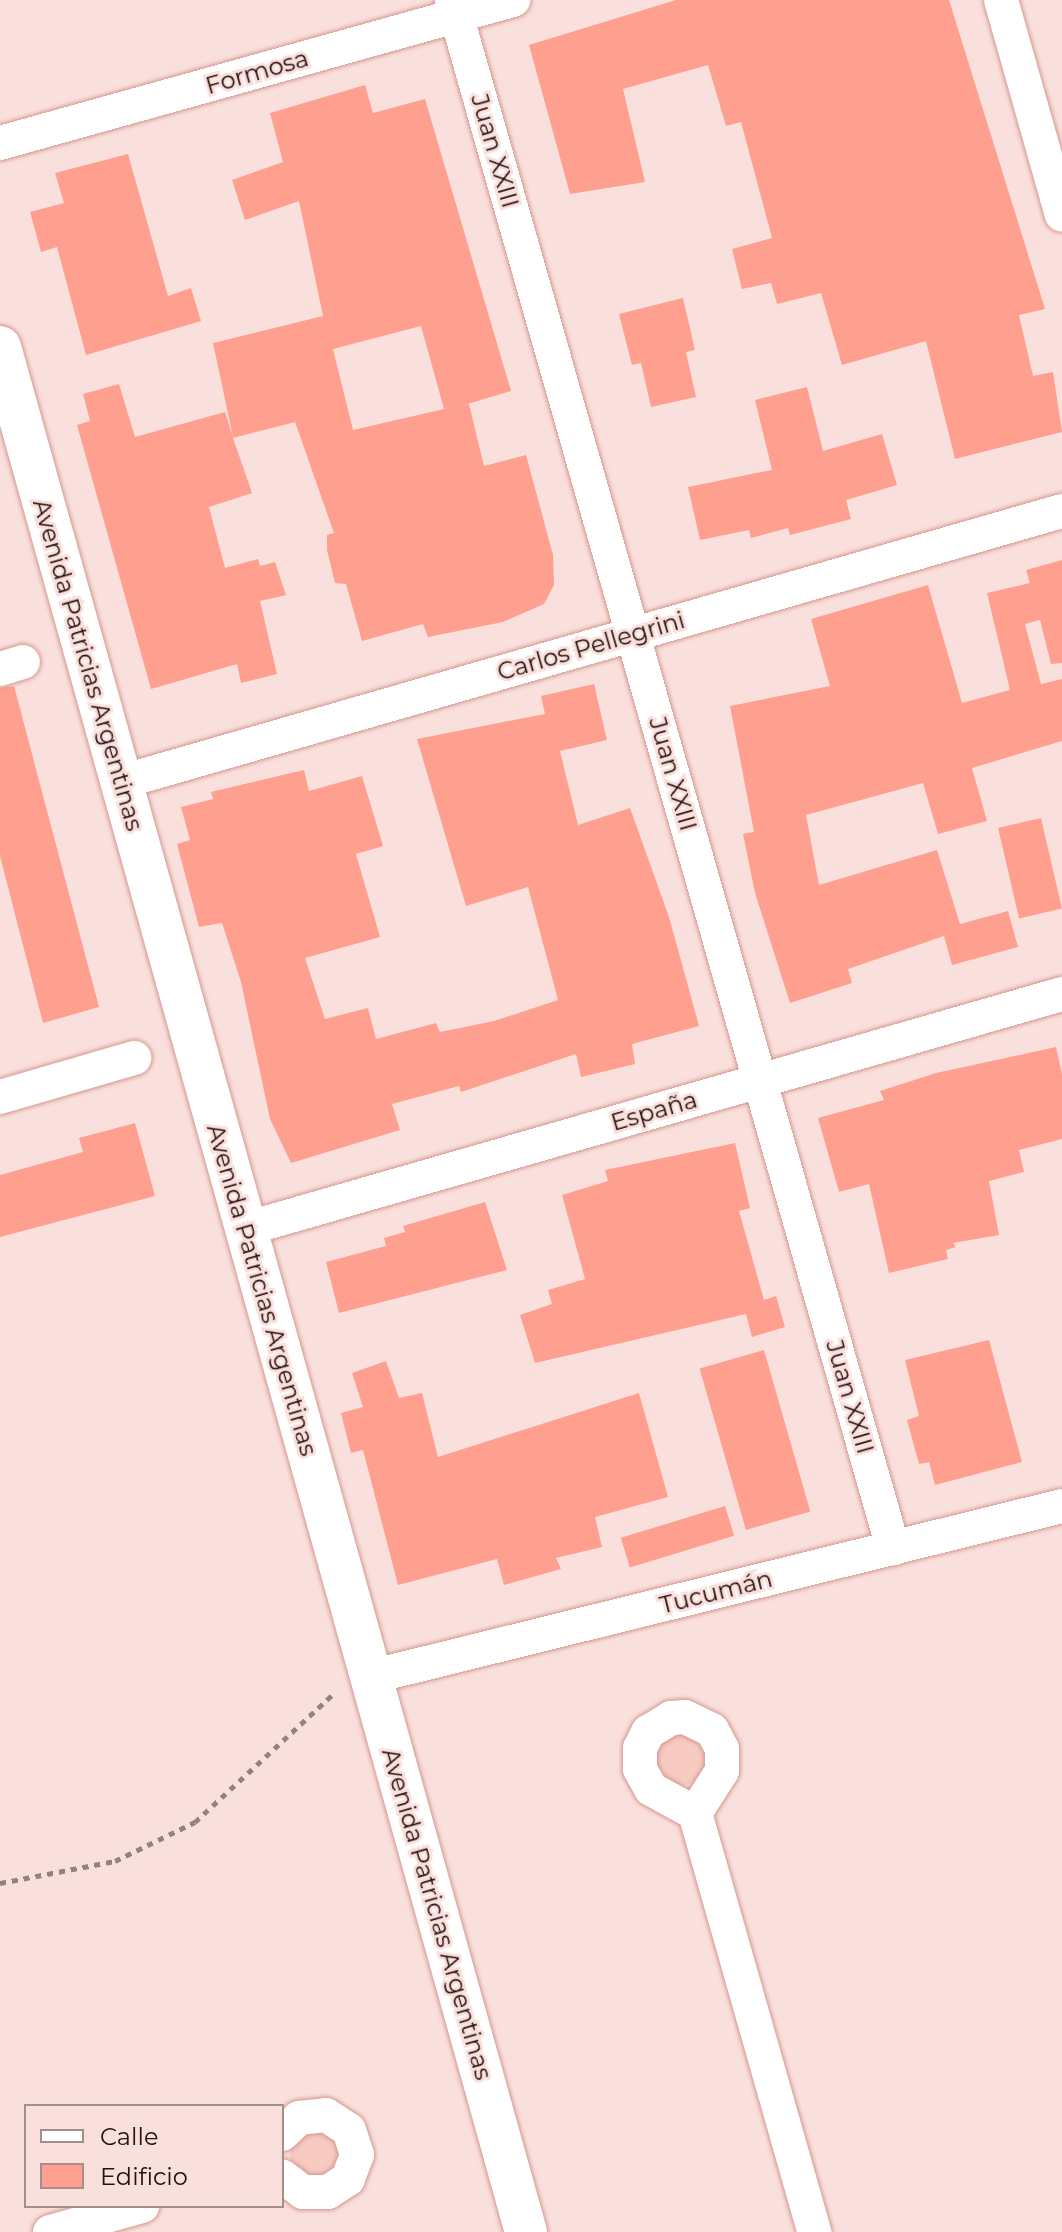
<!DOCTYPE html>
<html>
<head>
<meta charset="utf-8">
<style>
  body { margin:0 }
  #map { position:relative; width:1062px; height:2232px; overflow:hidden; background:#fae0dc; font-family:Montserrat,sans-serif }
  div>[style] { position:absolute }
  .green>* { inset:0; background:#f7cac2 }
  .round { border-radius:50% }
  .building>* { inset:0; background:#ff9f90; transform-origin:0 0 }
  .path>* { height:5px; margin-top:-2.5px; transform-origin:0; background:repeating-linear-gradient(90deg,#98817d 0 6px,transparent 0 12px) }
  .roads { filter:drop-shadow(0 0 2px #d4988f) drop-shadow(0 0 2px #d4988f) }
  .minor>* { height:34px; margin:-17px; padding:0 17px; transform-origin:17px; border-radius:17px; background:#fff }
  .tertiary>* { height:42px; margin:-21px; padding:0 21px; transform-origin:21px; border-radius:21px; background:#fff }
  span { translate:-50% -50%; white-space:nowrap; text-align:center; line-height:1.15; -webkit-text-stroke:6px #fae0dc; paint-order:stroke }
  .street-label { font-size:24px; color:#26110e }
  .legend { position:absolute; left:24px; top:2104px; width:260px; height:104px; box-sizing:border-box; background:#fae0dc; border:2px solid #a58d8a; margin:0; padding:10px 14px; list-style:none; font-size:24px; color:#26110e }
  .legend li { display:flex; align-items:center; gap:16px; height:40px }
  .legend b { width:40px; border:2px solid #a58d8a }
</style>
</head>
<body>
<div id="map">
  <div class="green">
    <div class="round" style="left:656px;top:1733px;width:52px;height:52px"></div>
    <div class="round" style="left:290px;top:2129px;width:50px;height:50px"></div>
  </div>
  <div class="building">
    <div style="clip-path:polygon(676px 0,949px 0,1045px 309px,1019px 315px,1033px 376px,1053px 372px,1062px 432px,955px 459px,926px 341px,842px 365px,821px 293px,777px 304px,771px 283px,742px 289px,732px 249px,772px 238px,741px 122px,726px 126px,708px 65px,623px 89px,645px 182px,570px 194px,529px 45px)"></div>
    <div style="clip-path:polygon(evenodd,365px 85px,373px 113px,425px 99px,511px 391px,461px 406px,469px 404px,484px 466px,526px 455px,553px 555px,554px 585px,544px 604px,503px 622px,428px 637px,423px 624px,362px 641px,346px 584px,335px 583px,327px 550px,327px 535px,334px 533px,295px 422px,233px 438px,252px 493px,209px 507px,225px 568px,258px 559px,260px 566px,275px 562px,286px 595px,260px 601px,277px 674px,241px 683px,237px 664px,151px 689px,77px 425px,90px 421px,83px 394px,119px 384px,135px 437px,225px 412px,233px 437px,213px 343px,323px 316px,299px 201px,245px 220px,232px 180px,283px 162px,270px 113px,365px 85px,421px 326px,444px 409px,353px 430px,333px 349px,421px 326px)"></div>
    <div style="clip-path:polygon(128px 154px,168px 296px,191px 288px,201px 321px,86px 355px,57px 247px,41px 252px,30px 212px,64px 203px,55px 173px)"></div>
    <div style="clip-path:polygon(683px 298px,695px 350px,686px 352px,696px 397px,651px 407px,641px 363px,632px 365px,619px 314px)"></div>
    <div style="clip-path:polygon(807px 387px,823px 451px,882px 434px,897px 485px,846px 500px,851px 519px,790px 535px,788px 528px,751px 538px,749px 530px,700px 540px,688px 487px,772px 470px,755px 400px)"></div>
    <div style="clip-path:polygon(1062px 560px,1062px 663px,1051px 664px,1040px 620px,1025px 624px,1041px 684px,1062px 679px,1062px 741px,972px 768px,987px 821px,938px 834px,923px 783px,806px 815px,819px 885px,937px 850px,960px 924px,1008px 911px,1018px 947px,952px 965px,944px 936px,848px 969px,852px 983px,790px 1003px,755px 893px,743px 834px,754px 832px,730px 706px,830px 686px,811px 619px,928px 585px,962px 703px,1010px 690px,987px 593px,1030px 583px,1026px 570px)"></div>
    <div style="clip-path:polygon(594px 684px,607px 740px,560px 751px,578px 825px,630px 808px,669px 917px,699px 1026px,632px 1044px,635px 1064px,581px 1077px,576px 1054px,461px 1092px,459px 1086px,392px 1104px,400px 1130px,291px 1163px,270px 1119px,241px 982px,222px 923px,199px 927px,177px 844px,190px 840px,181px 807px,213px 799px,211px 792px,304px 770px,309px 791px,362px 776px,383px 846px,356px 854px,380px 937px,305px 958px,325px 1019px,368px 1008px,376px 1039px,436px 1023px,440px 1032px,494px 1021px,558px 1000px,528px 887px,466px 906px,417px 739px,545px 714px,541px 696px)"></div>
    <div style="clip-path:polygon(14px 686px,99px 1007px,43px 1023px,0 856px,0 688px)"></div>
    <div style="left:1041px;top:818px;width:93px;height:44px;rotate:77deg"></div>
    <div style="clip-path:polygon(1056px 1047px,1062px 1074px,1062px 1139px,1019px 1150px,1024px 1172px,989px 1181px,999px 1235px,953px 1243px,956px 1247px,946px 1250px,948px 1259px,889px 1273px,869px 1184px,839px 1192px,818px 1118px,884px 1100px,880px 1091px,936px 1073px)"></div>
    <div style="clip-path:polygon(135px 1123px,155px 1196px,0 1237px,0 1175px,83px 1152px,79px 1138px)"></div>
    <div style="clip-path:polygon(735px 1143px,750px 1208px,739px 1211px,764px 1300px,776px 1296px,785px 1327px,752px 1337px,746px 1314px,535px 1363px,520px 1315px,552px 1304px,548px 1290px,585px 1279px,562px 1195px,608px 1181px,605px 1170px)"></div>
    <div style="clip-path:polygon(485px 1202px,507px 1270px,339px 1313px,326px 1262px,386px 1246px,384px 1238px,405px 1232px,403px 1226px)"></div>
    <div style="clip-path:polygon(989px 1340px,1022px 1462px,935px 1485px,929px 1462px,919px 1464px,907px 1420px,919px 1416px,905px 1360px)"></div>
    <div style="left:764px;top:1350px;width:168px;height:67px;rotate:74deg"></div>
    <div style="clip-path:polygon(386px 1361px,399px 1398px,422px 1393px,438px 1457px,639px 1393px,668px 1497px,595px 1517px,602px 1547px,556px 1558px,561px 1569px,504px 1585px,497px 1559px,398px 1585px,363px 1450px,351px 1453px,341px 1413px,363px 1407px,352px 1373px)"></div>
    <div style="left:725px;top:1506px;width:31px;height:109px;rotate:73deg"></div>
  </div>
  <div class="path">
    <div style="left:0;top:1883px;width:117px;rotate:-10.8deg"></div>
    <div style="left:115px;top:1861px;width:89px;rotate:-26deg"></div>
    <div style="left:195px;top:1822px;width:188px;rotate:-42.8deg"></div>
  </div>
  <div class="roads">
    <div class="minor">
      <div style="left:452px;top:0;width:1610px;rotate:74.1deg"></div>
      <div style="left:1001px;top:0;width:223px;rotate:74.2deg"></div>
      <div style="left:0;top:143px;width:533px;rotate:-15.58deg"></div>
      <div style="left:0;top:669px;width:24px;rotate:-17deg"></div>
      <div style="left:121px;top:782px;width:979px;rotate:-16.07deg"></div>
      <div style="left:0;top:1097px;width:140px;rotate:-16.2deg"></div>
      <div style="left:245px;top:1229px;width:850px;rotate:-16.05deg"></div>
      <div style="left:370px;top:1677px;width:713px;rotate:-13.88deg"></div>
      <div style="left:685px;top:1717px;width:30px;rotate:26deg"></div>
      <div style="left:712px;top:1730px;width:21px;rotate:62deg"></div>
      <div style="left:722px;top:1749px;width:22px;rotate:90deg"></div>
      <div style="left:722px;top:1771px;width:50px;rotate:122.7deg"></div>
      <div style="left:695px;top:1813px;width:50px;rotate:-151.4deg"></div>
      <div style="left:651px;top:1789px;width:23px;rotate:-119deg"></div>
      <div style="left:640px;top:1769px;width:21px;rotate:-90deg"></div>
      <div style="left:640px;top:1748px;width:18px;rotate:-63deg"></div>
      <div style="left:648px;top:1732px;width:27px;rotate:-31deg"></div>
      <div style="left:671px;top:1718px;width:14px;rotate:-4deg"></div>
      <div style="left:695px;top:1813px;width:436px;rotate:74.1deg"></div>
      <div style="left:282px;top:2134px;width:23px;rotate:-43deg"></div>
      <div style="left:299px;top:2118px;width:27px;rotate:-6deg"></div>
      <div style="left:326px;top:2115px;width:27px;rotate:33deg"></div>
      <div style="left:349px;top:2130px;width:26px;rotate:72deg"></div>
      <div style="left:357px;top:2155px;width:26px;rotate:111deg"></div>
      <div style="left:348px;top:2179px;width:24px;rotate:147deg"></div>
      <div style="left:328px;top:2192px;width:25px;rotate:180deg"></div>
      <div style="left:303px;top:2192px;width:26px;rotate:-143deg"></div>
      <div style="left:50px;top:2232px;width:96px;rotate:-15.8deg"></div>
    </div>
    <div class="tertiary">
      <div style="left:0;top:347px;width:1957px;rotate:74.41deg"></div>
    </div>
  </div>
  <div class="street-label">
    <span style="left:257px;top:72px;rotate:-16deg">Formosa</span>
    <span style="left:495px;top:151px;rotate:74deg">Juan XXIII</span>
    <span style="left:591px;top:646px;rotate:-16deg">Carlos Pellegrini</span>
    <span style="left:88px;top:665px;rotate:74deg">Avenida Patricias Argentinas</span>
    <span style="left:673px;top:774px;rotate:74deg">Juan XXIII</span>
    <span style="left:654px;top:1111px;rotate:-16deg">España</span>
    <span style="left:262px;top:1290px;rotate:74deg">Avenida Patricias Argentinas</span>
    <span style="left:850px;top:1397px;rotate:74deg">Juan XXIII</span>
    <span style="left:716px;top:1592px;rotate:-14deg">Tucumán</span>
    <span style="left:437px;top:1914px;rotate:74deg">Avenida Patricias Argentinas</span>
  </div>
  <ul class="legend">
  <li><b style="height:10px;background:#fff"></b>Calle</li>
  <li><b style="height:22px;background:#ff9f90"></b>Edificio</li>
  </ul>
</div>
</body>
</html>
